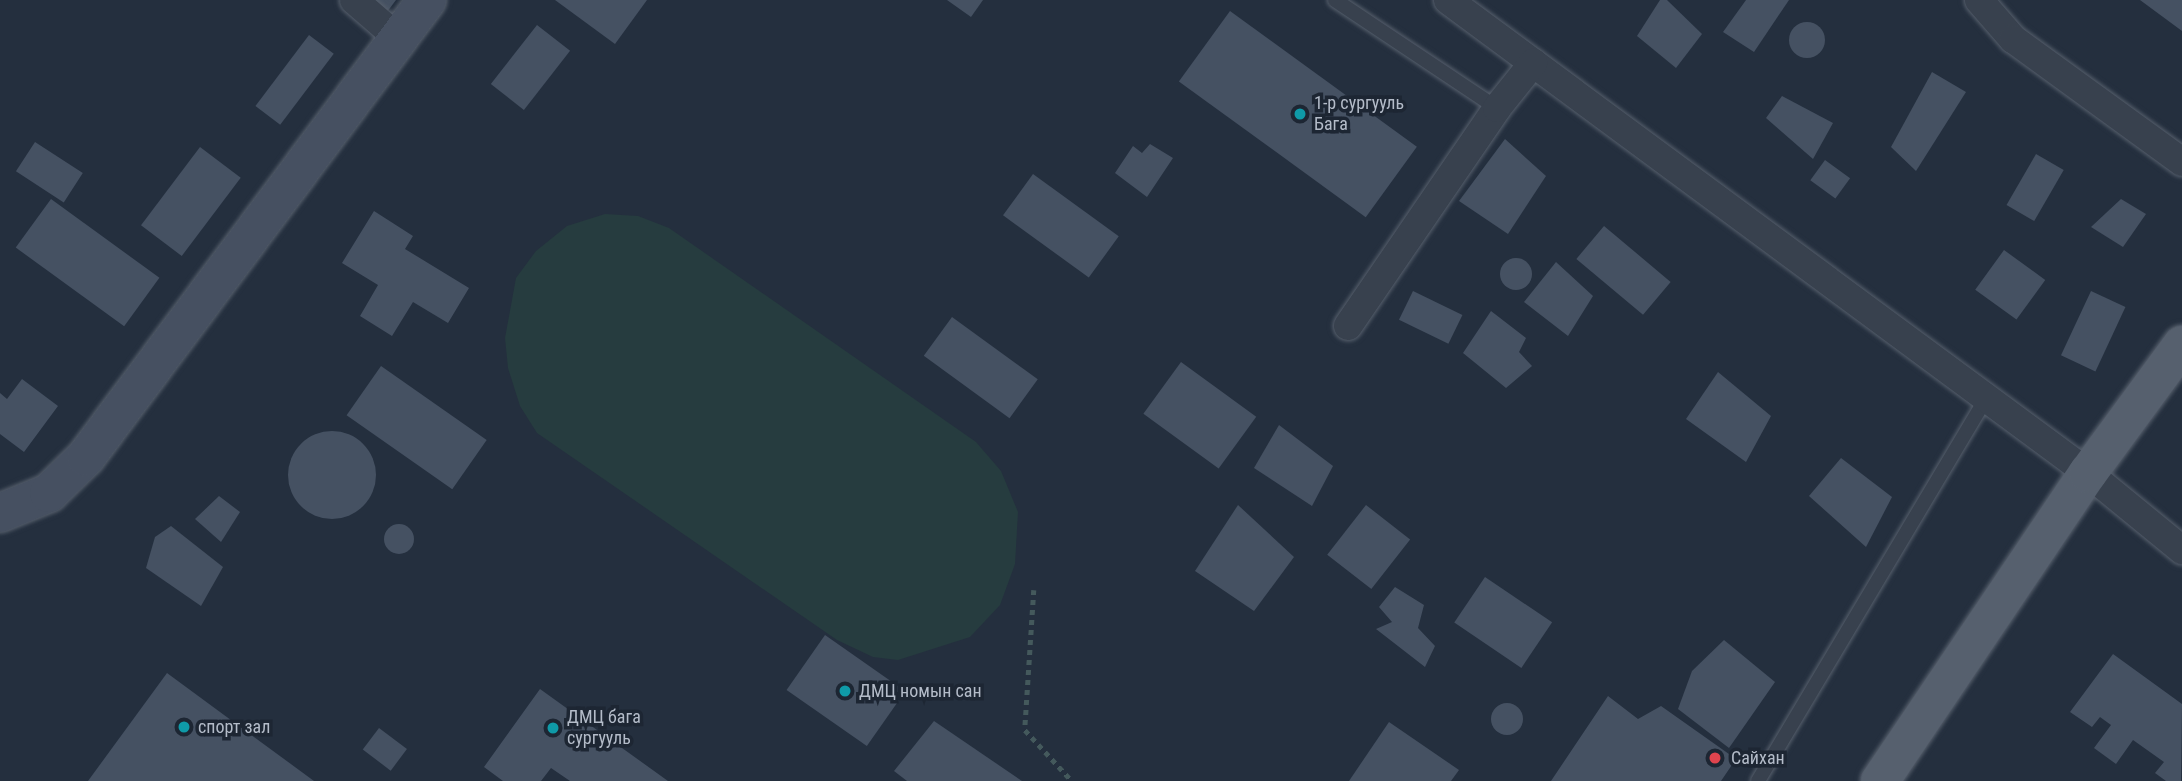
<!DOCTYPE html>
<html>
<head>
<meta charset="utf-8">
<style>
  body { margin:0 }
  #map { position:relative; width:2182px; height:781px; overflow:hidden; background:#242f3e; font-family:"Roboto Condensed",sans-serif }
  div>[style] { position:absolute }
  .green>* { inset:0; background:#263c3f }
  .building>* { inset:0; background:#455162; transform-origin:0 0 }
  .round { border-radius:50% }
  .path>* { height:4.5px; margin-top:-2.25px; transform-origin:0; background:repeating-linear-gradient(90deg,#44595c 0 5px,transparent 0 10px) }
  .roads { filter:drop-shadow(0 0 2px #565f6c) drop-shadow(0 0 2px #565f6c) }
  .service>* { height:14px; margin:-7px; padding:0 7px; transform-origin:7px; border-radius:7px; background:#38414e }
  .minor>* { height:28px; margin:-14px; padding:0 14px; transform-origin:14px; border-radius:14px; background:#38414e }
  .secondary>* { height:38px; margin:-19px; padding:0 19px; transform-origin:19px; border-radius:19px; background:#465061 }
  .primary>* { height:38px; margin:-19px; padding:0 19px; transform-origin:19px; border-radius:19px; background:#56606e }
  .dots>* { width:19px; height:19px; translate:-50% -50%; box-sizing:border-box; border:4px solid #1d2633; border-radius:50% }
  span { translate:-50% -50%; white-space:nowrap; text-align:center; line-height:1.15; -webkit-text-stroke:7px #1d2633; paint-order:stroke }
  .poi-label { font-size:18px; color:#b4bcc9 }
  .left { translate:0 -50%; text-align:left }
</style>
</head>
<body>
<div id="map">
  <div class="green">
    <div style="clip-path:polygon(605px 214px,638px 216px,669px 228px,976px 442px,1001px 471px,1018px 512px,1015px 564px,1000px 605px,970px 637px,898px 660px,873px 657px,837px 640px,537px 433px,520px 406px,508px 368px,505px 338px,516px 278px,536px 251px,567px 226px)"></div>
  </div>
  <div class="building">
    <div style="clip-path:polygon(370px 0,396px 0,387px 12px)"></div>
    <div style="clip-path:polygon(555px 0,647px 0,615px 44px)"></div>
    <div style="clip-path:polygon(947px 0,983px 0,971px 17px)"></div>
    <div style="clip-path:polygon(1660px 0,1667px 0,1702px 34px,1676px 68px,1637px 36px)"></div>
    <div style="clip-path:polygon(1746px 0,1789px 0,1754px 52px,1723px 32px)"></div>
    <div style="clip-path:polygon(2140px 0,2182px 0,2182px 31px)"></div>
    <div style="left:1230px;top:11px;width:231px;height:87px;rotate:36deg"></div>
    <div class="round" style="left:1789px;top:22px;width:36px;height:36px"></div>
    <div style="left:537px;top:25px;width:42px;height:75px;rotate:38deg"></div>
    <div style="left:309px;top:35px;width:31px;height:89px;rotate:37deg"></div>
    <div style="clip-path:polygon(1932px 72px,1966px 92px,1916px 171px,1891px 147px)"></div>
    <div style="clip-path:polygon(1782px 96px,1833px 123px,1813px 159px,1766px 118px)"></div>
    <div style="clip-path:polygon(1505px 139px,1546px 176px,1508px 234px,1459px 201px)"></div>
    <div style="left:35px;top:142px;width:57px;height:35px;rotate:33deg"></div>
    <div style="clip-path:polygon(1150px 144px,1173px 158px,1147px 197px,1115px 173px,1133px 146px,1142px 153px)"></div>
    <div style="left:200px;top:147px;width:51px;height:98px;rotate:37deg"></div>
    <div style="left:2036px;top:154px;width:32px;height:59px;rotate:30deg"></div>
    <div style="left:1825px;top:160px;width:31px;height:25px;rotate:36deg"></div>
    <div style="left:1033px;top:174px;width:106px;height:51px;rotate:36deg"></div>
    <div style="left:51px;top:199px;width:134px;height:60px;rotate:36deg"></div>
    <div style="clip-path:polygon(2121px 199px,2146px 214px,2123px 247px,2091px 227px)"></div>
    <div style="clip-path:polygon(374px 211px,413px 236px,405px 249px,469px 288px,448px 323px,413px 302px,392px 336px,360px 316px,378px 285px,342px 263px)"></div>
    <div style="left:1604px;top:226px;width:87px;height:43px;rotate:40deg"></div>
    <div style="left:2004px;top:250px;width:51px;height:49px;rotate:36deg"></div>
    <div class="round" style="left:1500px;top:258px;width:32px;height:32px"></div>
    <div style="clip-path:polygon(1556px 262px,1593px 296px,1568px 336px,1524px 302px)"></div>
    <div style="left:1413px;top:291px;width:55px;height:32px;rotate:26deg"></div>
    <div style="left:2091px;top:291px;width:38px;height:71px;rotate:25deg"></div>
    <div style="clip-path:polygon(1491px 311px,1526px 338px,1519px 352px,1532px 366px,1506px 388px,1463px 353px)"></div>
    <div style="left:952px;top:317px;width:106px;height:48px;rotate:36deg"></div>
    <div style="left:1181px;top:362px;width:93px;height:64px;rotate:36deg"></div>
    <div style="left:381px;top:366px;width:129px;height:60px;rotate:35deg"></div>
    <div style="clip-path:polygon(1718px 372px,1771px 416px,1746px 462px,1686px 419px)"></div>
    <div style="clip-path:polygon(22px 379px,58px 406px,24px 452px,0 434px,0 393px,7px 399px)"></div>
    <div style="clip-path:polygon(1279px 425px,1333px 466px,1312px 506px,1254px 468px)"></div>
    <div class="round" style="left:288px;top:431px;width:88px;height:88px"></div>
    <div style="clip-path:polygon(1841px 458px,1892px 497px,1866px 547px,1809px 496px)"></div>
    <div style="clip-path:polygon(219px 496px,240px 512px,221px 542px,195px 519px)"></div>
    <div style="clip-path:polygon(1238px 505px,1294px 557px,1254px 611px,1195px 571px)"></div>
    <div style="left:1366px;top:505px;width:56px;height:63px;rotate:38deg"></div>
    <div class="round" style="left:384px;top:524px;width:30px;height:30px"></div>
    <div style="clip-path:polygon(171px 526px,223px 567px,201px 606px,146px 568px,155px 537px)"></div>
    <div style="left:1485px;top:577px;width:81px;height:55px;rotate:34deg"></div>
    <div style="clip-path:polygon(1395px 587px,1424px 605px,1418px 628px,1435px 646px,1425px 667px,1376px 629px,1392px 622px,1379px 607px)"></div>
    <div style="left:825px;top:635px;width:98px;height:67px;rotate:35deg"></div>
    <div style="clip-path:polygon(1724px 640px,1775px 682px,1729px 748px,1678px 709px,1692px 671px)"></div>
    <div style="clip-path:polygon(2113px 654px,2182px 704px,2181px 781px,2166px 781px,2155px 773px,2164px 762px,2133px 740px,2116px 764px,2094px 748px,2111px 725px,2100px 717px,2092px 727px,2070px 712px)"></div>
    <div style="clip-path:polygon(167px 673px,314px 781px,88px 781px)"></div>
    <div style="clip-path:polygon(540px 689px,668px 781px,570px 781px,551px 768px,541px 781px,503px 781px,484px 767px)"></div>
    <div style="clip-path:polygon(1608px 696px,1638px 719px,1661px 706px,1736px 759px,1721px 781px,1551px 781px)"></div>
    <div class="round" style="left:1491px;top:703px;width:32px;height:32px"></div>
    <div style="clip-path:polygon(934px 721px,1022px 781px,907px 781px,894px 771px)"></div>
    <div style="clip-path:polygon(1389px 722px,1459px 770px,1451px 781px,1349px 781px)"></div>
    <div style="left:379px;top:728px;width:35px;height:27px;rotate:37deg"></div>
  </div>
  <div class="path">
    <div style="left:1034px;top:590px;width:140px;rotate:93.7deg"></div>
    <div style="left:1025px;top:730px;width:69px;rotate:47.3deg"></div>
  </div>
  <div class="roads">
    <div class="service">
      <div style="left:1335px;top:0;width:195px;rotate:33.7deg"></div>
      <div style="left:1758px;top:781px;width:443px;rotate:-59.2deg"></div>
    </div>
    <div class="minor">
      <div style="left:354px;top:0;width:58px;rotate:40.8deg"></div>
      <div style="left:1448px;top:0;width:796px;rotate:36.47deg"></div>
      <div style="left:2088px;top:473px;width:122px;rotate:39.3deg"></div>
      <div style="left:1979px;top:0;width:52px;rotate:48.9deg"></div>
      <div style="left:2013px;top:39px;width:209px;rotate:36deg"></div>
      <div style="left:1348px;top:326px;width:264px;rotate:-55.6deg"></div>
      <div style="left:1497px;top:108px;width:58px;rotate:-51.3deg"></div>
    </div>
    <div class="secondary">
      <div style="left:0;top:513px;width:53px;rotate:-22.2deg"></div>
      <div style="left:49px;top:493px;width:52px;rotate:-44.2deg"></div>
      <div style="left:86px;top:457px;width:570px;rotate:-53.27deg"></div>
    </div>
    <div class="primary">
      <div style="left:1880px;top:781px;width:372px;rotate:-56deg"></div>
      <div style="left:2088px;top:473px;width:159px;rotate:-53.7deg"></div>
    </div>
  </div>
  <div class="dots">
    <div style="left:1300px;top:114px;background:#0f9aa8"></div>
    <div style="left:845px;top:691px;background:#0f9aa8"></div>
    <div style="left:184px;top:727px;background:#0f9aa8"></div>
    <div style="left:553px;top:728px;background:#0f9aa8"></div>
    <div style="left:1715px;top:758px;background:#e0444e"></div>
  </div>
  <div class="poi-label">
    <span class="left" style="left:1314px;top:114px">1-р сургууль<br>Бага</span>
    <span class="left" style="left:859px;top:691px">ДМЦ номын сан</span>
    <span class="left" style="left:567px;top:728px">ДМЦ бага<br>сургууль</span>
    <span class="left" style="left:198px;top:727px">спорт зал</span>
    <span class="left" style="left:1731px;top:758px">Сайхан</span>
  </div>
</div>
</body>
</html>
